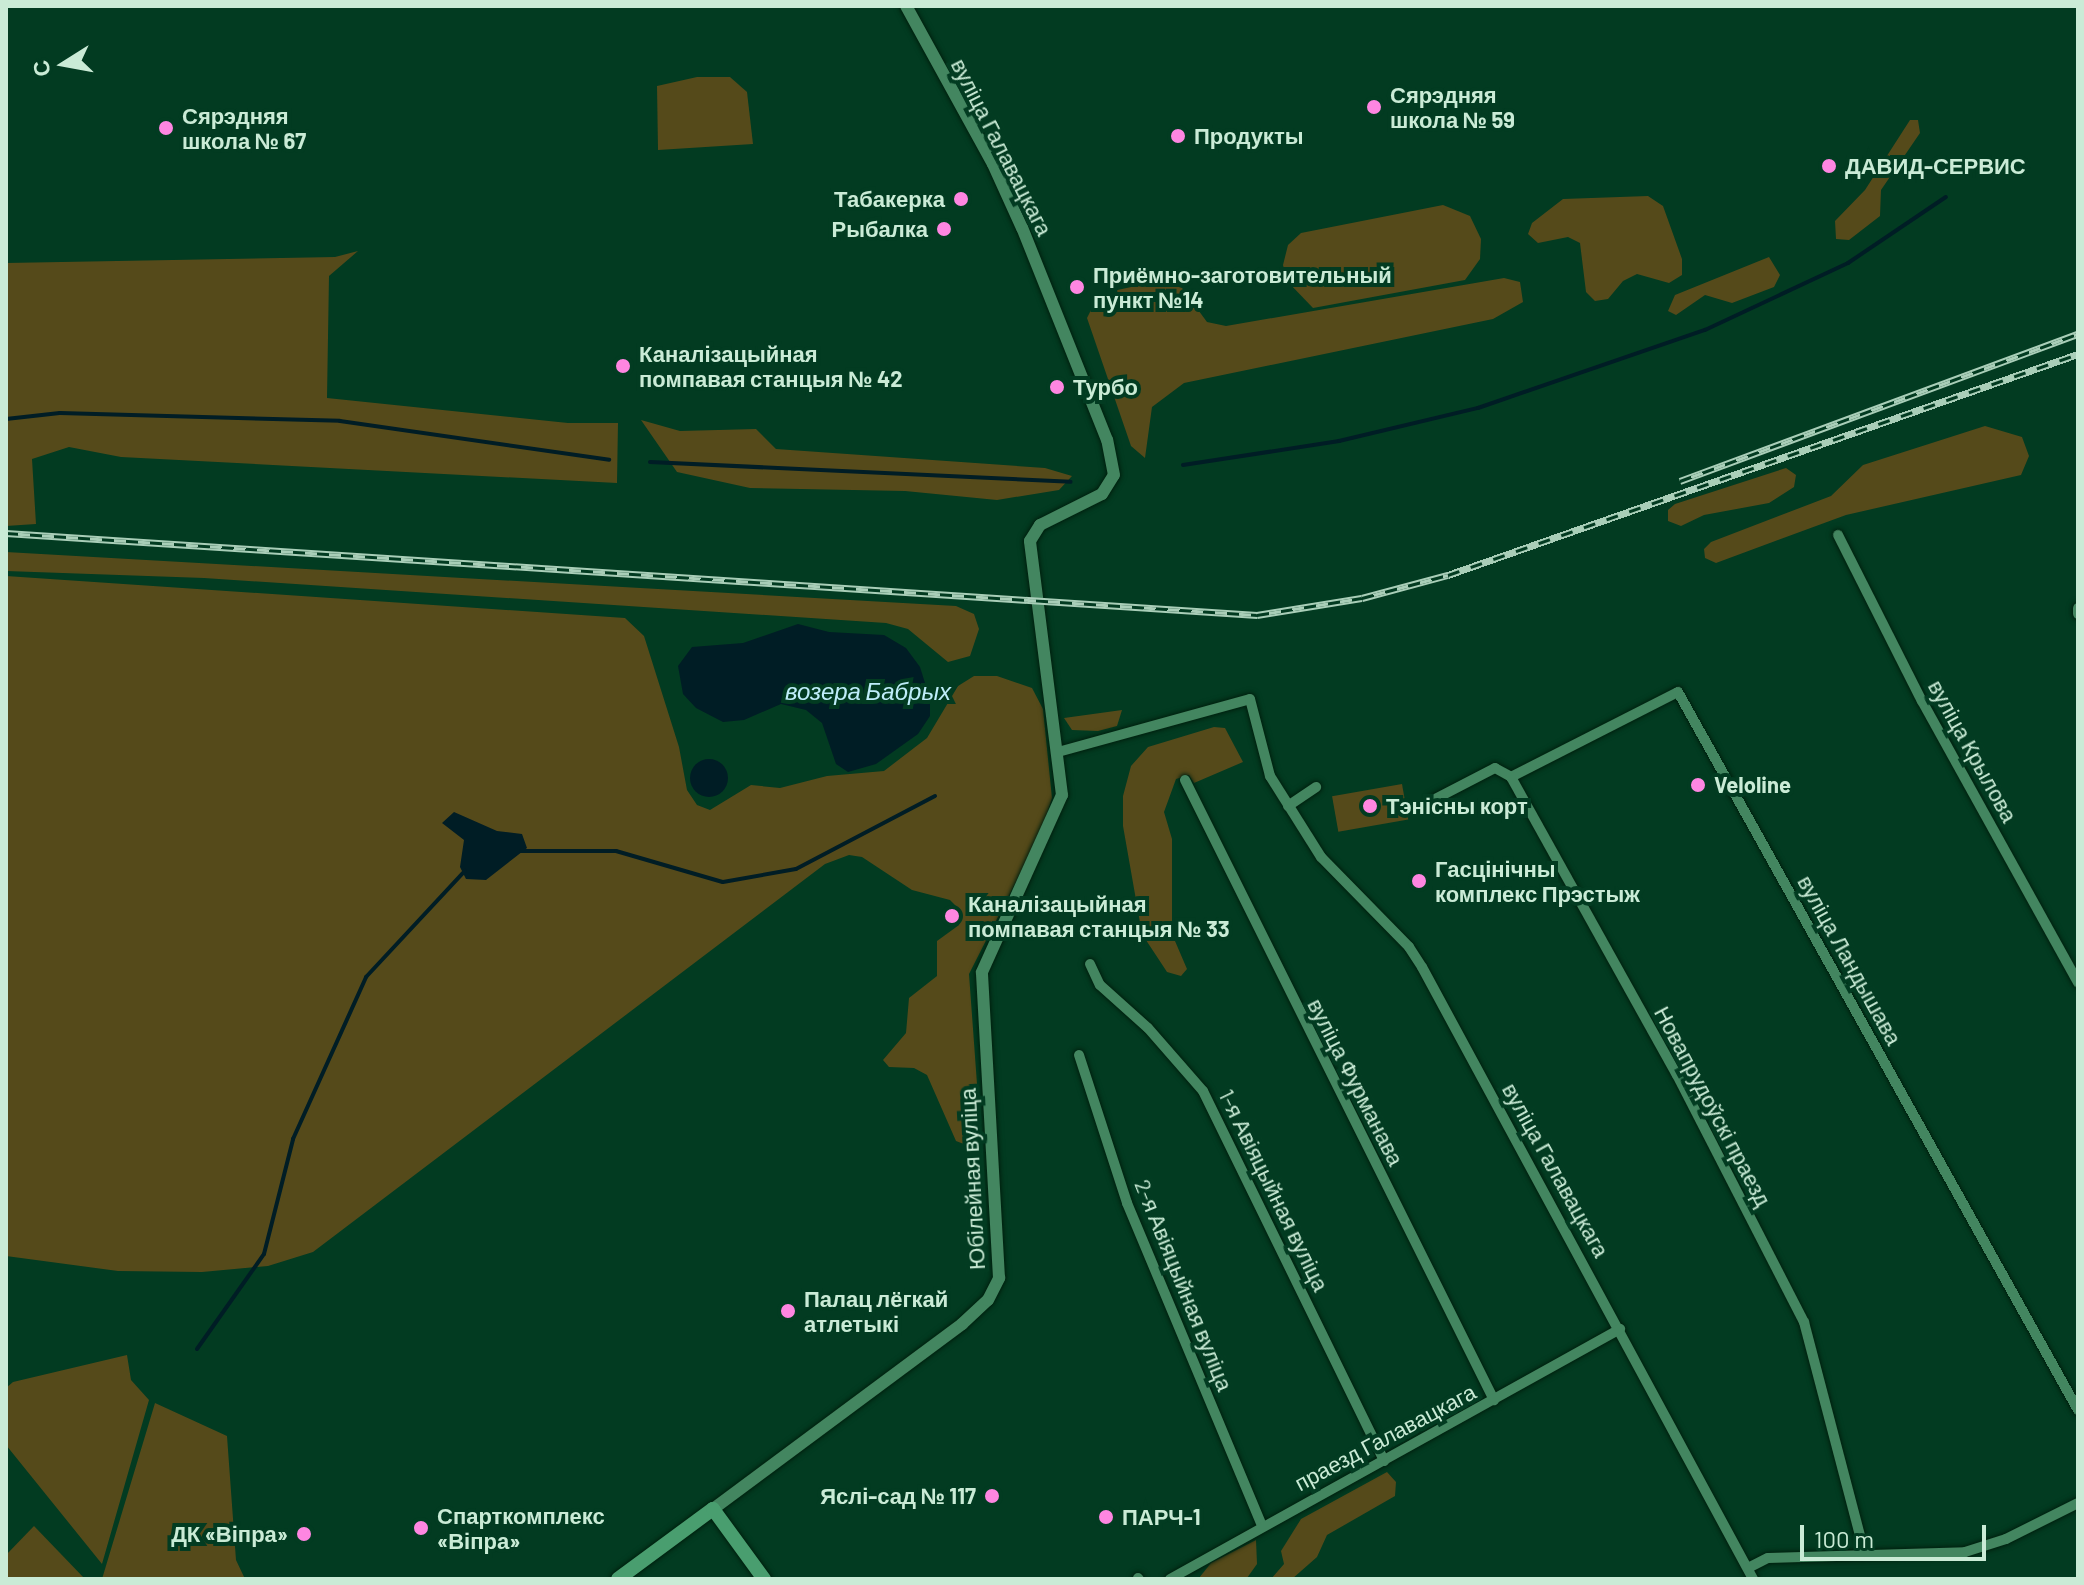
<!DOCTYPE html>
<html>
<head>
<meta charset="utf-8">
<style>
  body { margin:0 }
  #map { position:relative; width:2084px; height:1585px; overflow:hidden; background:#023b21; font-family:Barlow,sans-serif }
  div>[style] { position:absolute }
  .green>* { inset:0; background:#554a1a; transform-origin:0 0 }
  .water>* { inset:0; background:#001d25 }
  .round { border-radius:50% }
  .stream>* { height:4px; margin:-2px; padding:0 2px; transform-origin:2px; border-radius:2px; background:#001d25 }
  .roads { filter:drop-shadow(0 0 2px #00200e) drop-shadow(0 0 2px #00200e) }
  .minor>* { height:10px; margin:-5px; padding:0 5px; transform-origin:5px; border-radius:5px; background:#438660 }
  .tertiary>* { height:12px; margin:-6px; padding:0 6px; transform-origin:6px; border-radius:6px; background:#438660 }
  .secondary>* { height:14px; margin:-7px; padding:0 7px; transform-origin:7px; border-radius:7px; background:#499e6f }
  .rail>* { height:7px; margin-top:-3.5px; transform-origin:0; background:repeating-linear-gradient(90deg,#023b21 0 12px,#a9ceb8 0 24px); box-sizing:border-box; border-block:2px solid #a9ceb8 }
  .dots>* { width:22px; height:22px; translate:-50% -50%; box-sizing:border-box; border:4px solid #023b21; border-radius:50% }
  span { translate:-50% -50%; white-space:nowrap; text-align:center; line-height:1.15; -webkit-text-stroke:8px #023b21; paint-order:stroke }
  .poi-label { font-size:22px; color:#caebd6; font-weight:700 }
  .left { translate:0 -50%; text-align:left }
  .right { translate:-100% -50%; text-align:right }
  .street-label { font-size:22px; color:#caebd6 }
  .water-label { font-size:24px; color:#bfedfa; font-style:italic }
  .frame { position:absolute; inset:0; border:8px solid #caebd6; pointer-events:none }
  .north { position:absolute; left:24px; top:24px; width:80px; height:80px; -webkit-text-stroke:6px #023b21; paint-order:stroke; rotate:259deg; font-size:22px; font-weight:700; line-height:32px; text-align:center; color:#caebd6 }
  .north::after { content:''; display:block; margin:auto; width:28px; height:36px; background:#caebd6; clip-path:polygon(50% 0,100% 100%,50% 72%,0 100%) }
  .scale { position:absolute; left:1800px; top:1525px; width:186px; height:36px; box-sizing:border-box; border:4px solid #caebd6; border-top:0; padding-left:10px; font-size:24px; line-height:28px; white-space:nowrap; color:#caebd6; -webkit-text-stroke:6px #023b21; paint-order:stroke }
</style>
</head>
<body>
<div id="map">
  <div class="green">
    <div style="clip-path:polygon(697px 77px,730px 77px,747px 92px,753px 144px,658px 150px,657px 86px)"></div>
    <div style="clip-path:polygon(1910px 120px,1918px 120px,1920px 133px,1881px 190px,1880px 216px,1849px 240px,1836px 239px,1835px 221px,1865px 190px)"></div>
    <div style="clip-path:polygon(1648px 196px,1663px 206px,1682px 259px,1682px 275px,1669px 283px,1637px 274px,1623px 281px,1608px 299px,1595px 301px,1586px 292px,1580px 243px,1568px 237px,1538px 243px,1528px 234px,1532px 223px,1563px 199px)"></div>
    <div style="clip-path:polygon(1443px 205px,1470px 216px,1481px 239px,1480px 259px,1465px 280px,1313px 308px,1287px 281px,1283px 265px,1288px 245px,1301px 233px)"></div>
    <div style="clip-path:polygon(358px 251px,329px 276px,327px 398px,568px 423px,618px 423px,617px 483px,121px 457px,69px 447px,32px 459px,36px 524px,6px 526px,6px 263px,335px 257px)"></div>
    <div style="clip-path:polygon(1769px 257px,1780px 275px,1774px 287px,1732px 303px,1705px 295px,1676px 315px,1668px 311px,1675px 295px)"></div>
    <div style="clip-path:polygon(1504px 278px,1520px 282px,1523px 302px,1493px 319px,1184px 383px,1152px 407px,1145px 458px,1131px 446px,1087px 318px,1099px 294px,1159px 281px,1182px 288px,1207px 322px,1226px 326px)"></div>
    <div style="clip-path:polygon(641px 420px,680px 431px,756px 429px,776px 449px,1045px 468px,1072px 476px,1059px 490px,997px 500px,905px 491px,750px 488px,677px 472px)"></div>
    <div style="clip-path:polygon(1985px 426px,2022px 437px,2029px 456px,2021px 475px,1846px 515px,1716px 563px,1705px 558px,1704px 549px,1711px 542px,1831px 496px,1863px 465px)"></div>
    <div style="clip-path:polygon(1786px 468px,1796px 475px,1794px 487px,1769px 503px,1704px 515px,1681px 526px,1668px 521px,1668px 510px,1675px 504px)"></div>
    <div style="clip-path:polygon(6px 552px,956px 606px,974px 614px,979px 629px,970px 656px,948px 662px,908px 629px,886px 623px,204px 578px,6px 571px)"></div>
    <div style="clip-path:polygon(6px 576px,625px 618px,644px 636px,679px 747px,687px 790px,697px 805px,710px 810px,751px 785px,780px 788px,827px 776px,884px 771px,927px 738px,958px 686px,974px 676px,997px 676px,1032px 688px,1043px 709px,1052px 798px,1040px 834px,969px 974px,980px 1125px,976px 1142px,969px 1146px,956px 1141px,927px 1075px,914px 1068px,889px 1067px,883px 1060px,906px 1033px,909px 998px,937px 976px,937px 941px,959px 925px,961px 911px,950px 900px,912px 890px,862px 857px,849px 855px,825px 864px,313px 1252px,268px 1266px,202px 1272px,118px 1271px,6px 1256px)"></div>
    <div style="clip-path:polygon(1122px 710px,1117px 726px,1098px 731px,1072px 730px,1064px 718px)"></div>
    <div style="clip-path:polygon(1214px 727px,1225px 728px,1243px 762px,1194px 783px,1189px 775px,1176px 779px,1164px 812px,1172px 839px,1172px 934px,1187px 969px,1181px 976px,1167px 972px,1142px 934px,1123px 826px,1123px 796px,1131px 766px,1148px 747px)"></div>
    <div style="left:1402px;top:784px;width:36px;height:71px;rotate:80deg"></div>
    <div style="clip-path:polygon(127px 1355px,131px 1380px,149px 1400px,102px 1564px,6px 1445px,6px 1388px,13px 1382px)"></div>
    <div style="clip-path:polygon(155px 1403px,227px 1436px,236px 1560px,245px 1579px,102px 1579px)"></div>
    <div style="clip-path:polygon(1387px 1472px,1396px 1482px,1395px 1496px,1327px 1535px,1317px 1557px,1292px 1579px,1271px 1579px,1284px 1564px,1281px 1551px,1301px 1519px)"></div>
    <div style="clip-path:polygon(34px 1526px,85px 1579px,6px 1579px,6px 1555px)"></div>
    <div style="clip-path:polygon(1256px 1540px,1257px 1564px,1247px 1578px,1199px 1578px,1211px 1563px)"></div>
  </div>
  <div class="water">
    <div style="clip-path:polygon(798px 624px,829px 632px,884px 635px,906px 648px,920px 667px,930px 699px,930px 716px,918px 734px,876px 764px,848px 772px,836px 764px,822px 723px,806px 710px,781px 704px,744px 720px,723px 722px,696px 708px,683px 694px,678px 666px,692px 647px,743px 643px)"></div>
    <div class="round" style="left:690px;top:759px;width:38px;height:38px"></div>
    <div style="clip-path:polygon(454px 812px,497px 831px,522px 834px,527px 848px,486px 880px,466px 879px,460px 867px,464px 840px,442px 823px)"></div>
  </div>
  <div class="stream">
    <div style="left:6px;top:419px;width:54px;rotate:-6.3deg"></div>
    <div style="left:60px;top:413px;width:280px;rotate:1.6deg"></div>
    <div style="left:340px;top:421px;width:272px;rotate:8.2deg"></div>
    <div style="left:650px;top:462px;width:421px;rotate:2.7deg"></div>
    <div style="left:1183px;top:465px;width:158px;rotate:-8.7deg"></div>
    <div style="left:1339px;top:441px;width:143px;rotate:-13.4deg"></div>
    <div style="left:1478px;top:408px;width:240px;rotate:-19deg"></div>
    <div style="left:1705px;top:330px;width:158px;rotate:-25.1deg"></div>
    <div style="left:1848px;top:263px;width:118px;rotate:-34deg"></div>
    <div style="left:521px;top:851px;width:95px"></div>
    <div style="left:616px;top:851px;width:111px;rotate:16.2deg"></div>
    <div style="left:723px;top:882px;width:74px;rotate:-10.1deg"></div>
    <div style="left:796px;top:869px;width:157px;rotate:-27.7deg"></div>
    <div style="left:197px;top:1349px;width:116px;rotate:-54.8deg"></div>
    <div style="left:264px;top:1254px;width:119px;rotate:-75.8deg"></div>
    <div style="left:293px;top:1139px;width:178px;rotate:-65.7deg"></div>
    <div style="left:366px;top:977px;width:145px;rotate:-47deg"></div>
  </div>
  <div class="roads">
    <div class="minor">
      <div style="left:1838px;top:535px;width:186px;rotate:63.2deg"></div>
      <div style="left:1922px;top:701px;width:322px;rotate:61deg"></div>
      <div style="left:2078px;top:608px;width:6px;rotate:90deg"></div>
      <div style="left:1058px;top:752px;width:199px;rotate:-15.4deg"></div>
      <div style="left:1250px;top:699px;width:80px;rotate:75.4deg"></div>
      <div style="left:1270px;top:776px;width:96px;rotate:57.8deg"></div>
      <div style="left:1321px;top:857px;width:126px;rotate:45.6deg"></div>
      <div style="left:1409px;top:947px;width:24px;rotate:57deg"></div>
      <div style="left:1422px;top:967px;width:696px;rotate:61.59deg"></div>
      <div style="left:1511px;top:777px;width:187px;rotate:-27deg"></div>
      <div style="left:1678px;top:692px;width:822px;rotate:60.88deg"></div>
      <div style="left:1185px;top:780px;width:693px;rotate:63.51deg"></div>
      <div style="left:1433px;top:800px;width:70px;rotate:-27.3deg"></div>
      <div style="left:1495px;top:768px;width:18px;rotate:29deg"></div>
      <div style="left:1511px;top:777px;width:341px;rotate:60.9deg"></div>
      <div style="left:1677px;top:1075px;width:278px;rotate:62.8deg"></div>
      <div style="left:1804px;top:1322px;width:240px;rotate:75.3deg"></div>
      <div style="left:1288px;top:806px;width:34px;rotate:-34deg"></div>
      <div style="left:1090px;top:964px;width:23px;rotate:65deg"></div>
      <div style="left:1100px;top:985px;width:64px;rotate:41.9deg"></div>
      <div style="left:1148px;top:1028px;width:84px;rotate:48.9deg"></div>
      <div style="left:1203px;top:1091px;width:412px;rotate:63.9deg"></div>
      <div style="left:1079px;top:1055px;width:156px;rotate:72deg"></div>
      <div style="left:1127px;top:1203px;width:350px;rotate:67.3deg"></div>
      <div style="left:1748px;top:1568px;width:22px;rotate:-27deg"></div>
      <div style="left:1768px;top:1558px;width:197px;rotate:-1.7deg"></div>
      <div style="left:1965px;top:1552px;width:43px;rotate:-17.6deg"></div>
      <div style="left:2006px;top:1539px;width:80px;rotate:-26.6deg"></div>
      <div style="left:1138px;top:1578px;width:1px;rotate:45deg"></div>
      <div style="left:1170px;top:1579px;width:515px;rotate:-29.05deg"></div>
    </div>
    <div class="tertiary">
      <div style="left:713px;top:1509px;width:310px;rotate:-36.6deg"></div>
      <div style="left:962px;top:1324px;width:35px;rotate:-43deg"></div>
      <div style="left:988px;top:1300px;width:25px;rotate:-63deg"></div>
      <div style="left:999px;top:1278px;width:306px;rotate:-93.2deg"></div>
      <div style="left:982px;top:972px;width:194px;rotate:-65.7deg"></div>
      <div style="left:1062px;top:795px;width:256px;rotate:-97.2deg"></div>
      <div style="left:1030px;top:541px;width:19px;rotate:-58deg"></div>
      <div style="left:1040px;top:525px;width:69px;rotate:-26.6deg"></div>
      <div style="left:1102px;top:494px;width:22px;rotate:-58deg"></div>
      <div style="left:1114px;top:475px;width:36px;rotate:-101deg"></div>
      <div style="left:1107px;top:440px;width:228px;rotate:-111.8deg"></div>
      <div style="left:1022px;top:228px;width:70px;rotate:-114.4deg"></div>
      <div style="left:993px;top:164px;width:180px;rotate:-118.8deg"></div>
    </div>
    <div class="secondary">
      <div style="left:618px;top:1579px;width:118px;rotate:-36.4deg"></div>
      <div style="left:713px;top:1509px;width:87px;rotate:53.9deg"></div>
    </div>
  </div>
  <div class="rail">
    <div style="left:1680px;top:481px;width:424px;rotate:-20.3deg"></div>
    <div style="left:6px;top:533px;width:1254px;rotate:3.75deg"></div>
    <div style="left:1257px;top:615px;width:106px;rotate:-9.2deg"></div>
    <div style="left:1362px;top:598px;width:89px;rotate:-15deg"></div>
    <div style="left:1448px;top:575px;width:668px;rotate:-19.33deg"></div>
  </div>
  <div class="dots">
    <div style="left:1374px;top:107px;background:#fe86e1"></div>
    <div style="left:166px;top:128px;background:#fe86e1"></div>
    <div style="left:1178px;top:136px;background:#fe86e1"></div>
    <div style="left:1829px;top:166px;background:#fe86e1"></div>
    <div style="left:961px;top:199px;background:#fe86e1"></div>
    <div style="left:944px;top:229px;background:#fe86e1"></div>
    <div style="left:1077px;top:287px;background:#fe86e1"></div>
    <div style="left:623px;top:366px;background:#fe86e1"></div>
    <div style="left:1057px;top:387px;background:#fe86e1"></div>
    <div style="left:1698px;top:785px;background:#fe86e1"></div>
    <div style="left:1370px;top:806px;background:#fe86e1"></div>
    <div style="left:1419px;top:881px;background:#fe86e1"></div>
    <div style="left:952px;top:916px;background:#fe86e1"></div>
    <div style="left:788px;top:1311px;background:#fe86e1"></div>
    <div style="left:992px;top:1496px;background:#fe86e1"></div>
    <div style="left:1106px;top:1517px;background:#fe86e1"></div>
    <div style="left:421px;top:1528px;background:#fe86e1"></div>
    <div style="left:304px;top:1534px;background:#fe86e1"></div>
  </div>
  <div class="poi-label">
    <span class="left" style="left:1390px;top:107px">Сярэдняя<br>школа № 59</span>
    <span class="left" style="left:182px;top:128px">Сярэдняя<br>школа № 67</span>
    <span class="left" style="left:1194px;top:136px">Продукты</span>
    <span class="left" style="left:1845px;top:166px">ДАВИД-СЕРВИС</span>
    <span class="right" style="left:945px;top:199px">Табакерка</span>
    <span class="right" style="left:928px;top:229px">Рыбалка</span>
    <span class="left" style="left:1093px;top:287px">Приёмно-заготовительный<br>пункт №14</span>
    <span class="left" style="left:639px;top:366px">Каналізацыйная<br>помпавая станцыя № 42</span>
    <span class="left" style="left:1073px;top:387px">Турбо</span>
    <span class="left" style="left:1714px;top:785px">Veloline</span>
    <span class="left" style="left:1386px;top:806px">Тэнісны корт</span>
    <span class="left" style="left:1435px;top:881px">Гасцінічны<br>комплекс Прэстыж</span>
    <span class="left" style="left:968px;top:916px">Каналізацыйная<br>помпавая станцыя № 33</span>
    <span class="left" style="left:804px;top:1311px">Палац лёгкай<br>атлетыкі</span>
    <span class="right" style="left:976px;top:1496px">Яслі-сад № 117</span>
    <span class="left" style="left:437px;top:1528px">Спарткомплекс<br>«Віпра»</span>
    <span class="left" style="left:1122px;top:1517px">ПАРЧ-1</span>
    <span class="right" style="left:288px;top:1534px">ДК «Віпра»</span>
  </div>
  <div class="street-label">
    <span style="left:1002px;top:147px;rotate:63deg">вуліца Галавацкага</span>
    <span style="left:1973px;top:751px;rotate:61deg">вуліца Крылова</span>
    <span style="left:1850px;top:960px;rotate:61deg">вуліца Ландышава</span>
    <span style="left:1356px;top:1082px;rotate:63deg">вуліца Фурманава</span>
    <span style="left:1713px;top:1106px;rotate:62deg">Новапрудоўскі праезд</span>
    <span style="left:1556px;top:1170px;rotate:61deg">вуліца Галавацкага</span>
    <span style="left:972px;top:1179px;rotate:-93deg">Юбілейная вуліца</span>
    <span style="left:1274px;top:1190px;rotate:64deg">1-я Авіяцыйная вуліца</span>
    <span style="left:1184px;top:1285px;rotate:68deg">2-я Авіяцыйная вуліца</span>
    <span style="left:1385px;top:1437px;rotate:-28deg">праезд Галавацкага</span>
  </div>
  <div class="water-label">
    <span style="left:868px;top:691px">возера Бабрых</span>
  </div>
  <div class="frame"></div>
  <div class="north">С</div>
  <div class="scale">100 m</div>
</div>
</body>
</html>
